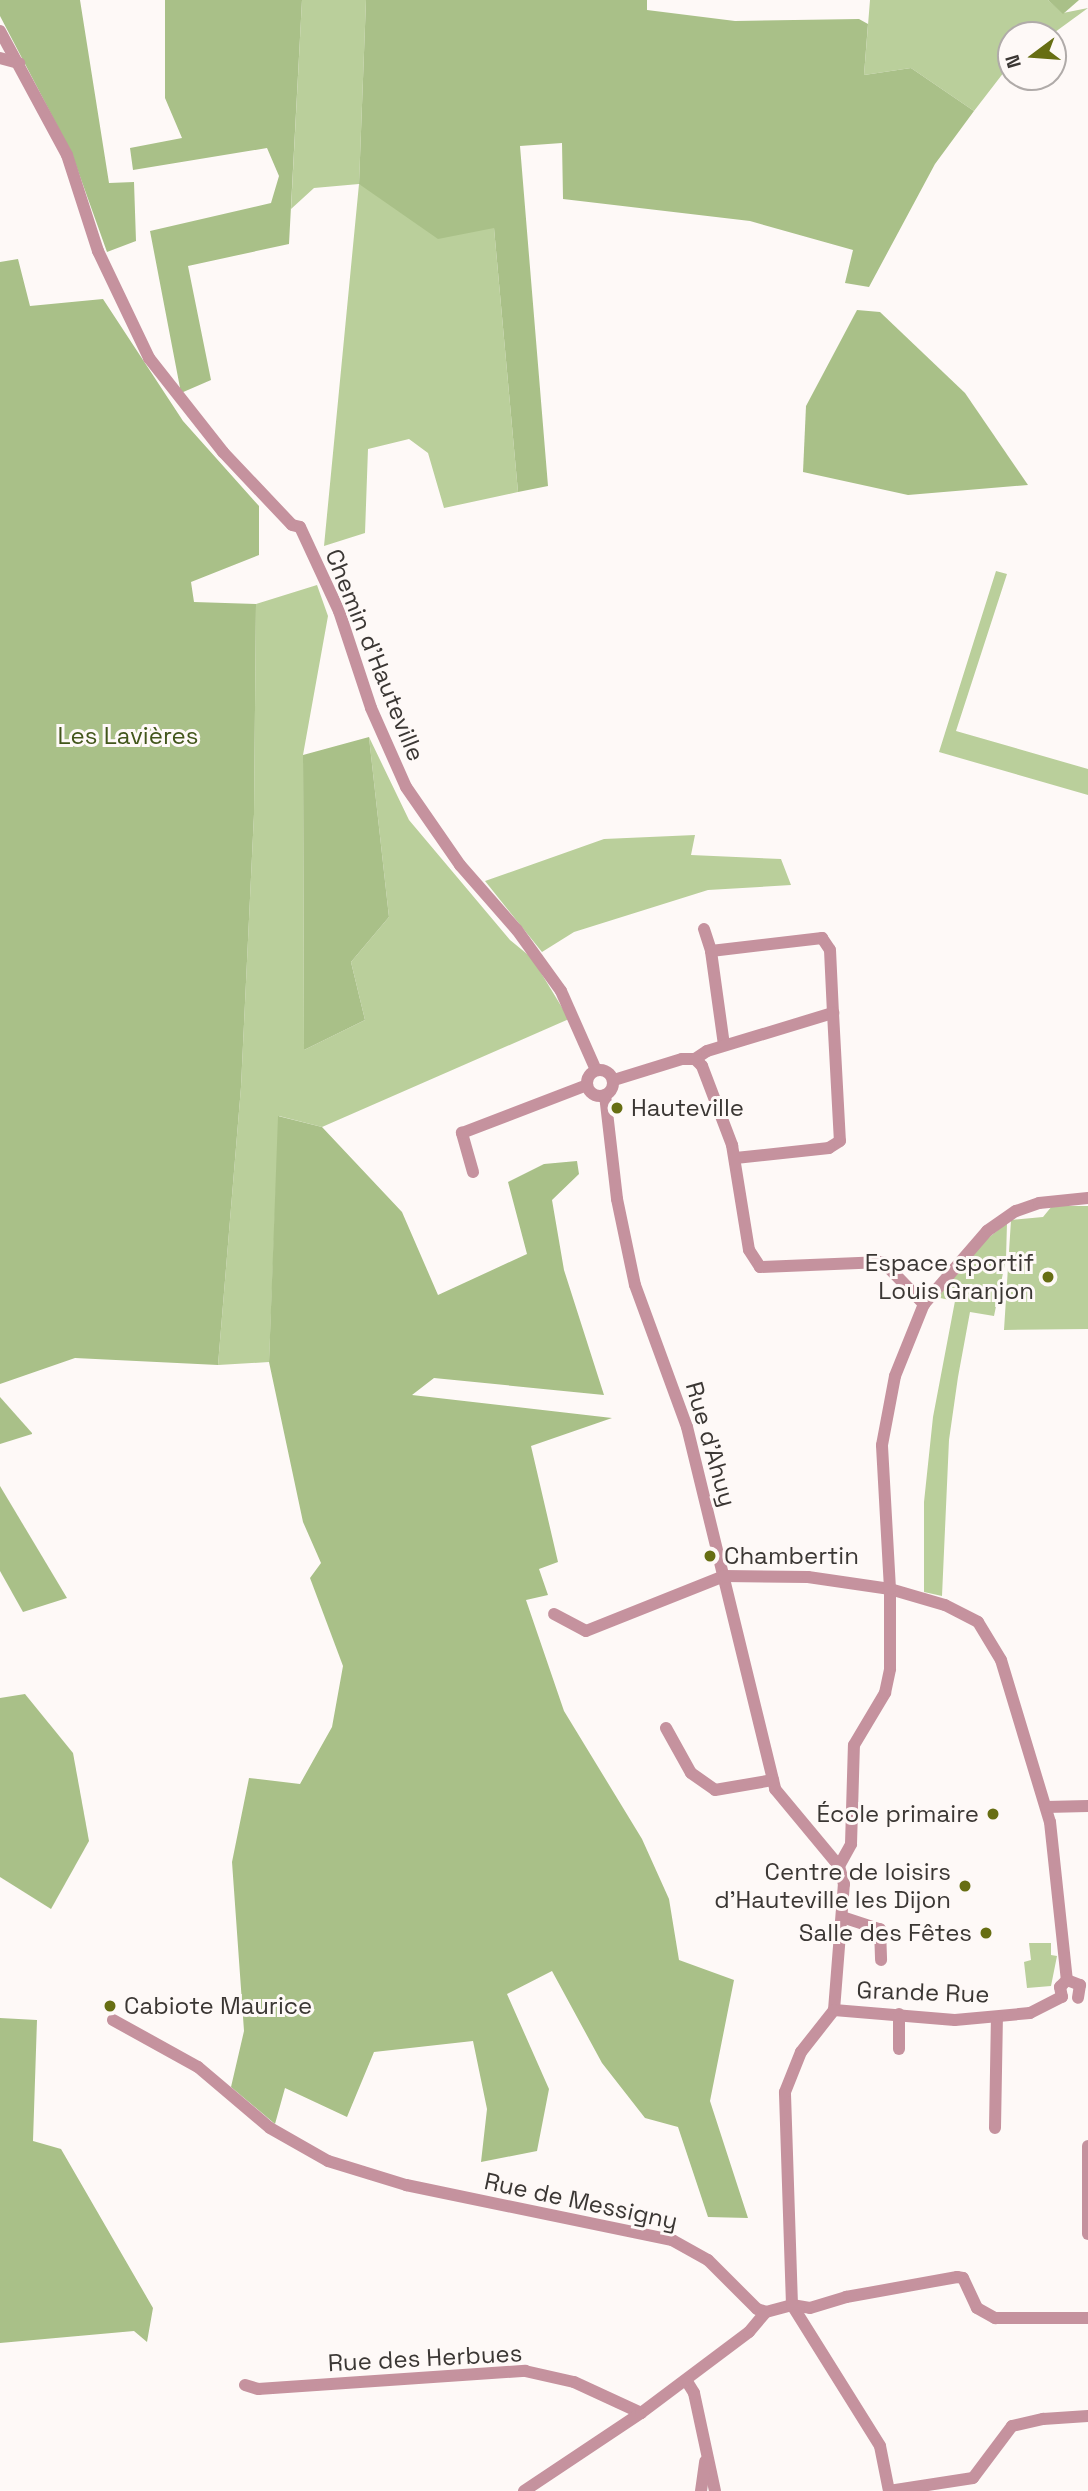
<!DOCTYPE html>
<html>
<head>
<meta charset="utf-8">
<style>
  body { margin:0 }
  #map { position:relative; width:1088px; height:2491px; overflow:hidden; background:#fef9f7; font-family:"Space Grotesk",sans-serif }
  div>[style] { position:absolute }
  .green>* { inset:0; background:#bacf9b }
  .forest>* { inset:0; background:#a9c088 }
  .minor>* { height:12px; margin:-6px; padding:0 6px; transform-origin:6px; border-radius:6px; background:#c5929e }
  .minor>.ring { margin:-6px; padding:0; box-sizing:content-box; background:none; border:12px solid #c5929e; border-radius:50% }
  .dots>* { width:19px; height:19px; translate:-50% -50%; box-sizing:border-box; border:4px solid #fef9f7; border-radius:50% }
  span { translate:-50% -50%; white-space:nowrap; text-align:center; line-height:1.15; -webkit-text-stroke:6px #fef9f7; paint-order:stroke }
  .street-label { font-size:24px; color:#3b3734 }
  .park-label { font-size:24px; color:#42561b }
  .poi-label { font-size:24px; color:#3b3734 }
  .left { translate:0 -50%; text-align:left }
  .right { translate:-100% -50%; text-align:right }
  .north { position:absolute; left:997px; top:21px; width:70px; height:70px; box-sizing:border-box; background:#fef9f7; border:2px solid #b0aba9; border-radius:50%; rotate:254deg; font-size:19px; font-weight:700; line-height:28px; text-align:center; color:#3b3734 }
  .north::after { content:''; display:block; margin:auto; width:24px; height:32px; background:#676e13; clip-path:polygon(50% 0,100% 100%,50% 72%,0 100%) }
</style>
</head>
<body>
<div id="map">
  <div class="green">
    <div style="clip-path:polygon(302px 0,366px 0,359px 184px,494px 228px,518px 492px,444px 508px,428px 453px,409px 439px,368px 449px,365px 533px,324px 546px,359px 184px,314px 188px,291px 209px)"></div>
    <div style="clip-path:polygon(870px 0,1048px 0,1063px 13px,1088px 8px,1051px 35px,1011px 35px,1011px 63px,974px 111px,911px 68px,864px 75px)"></div>
    <div style="clip-path:polygon(996px 571px,1007px 574px,956px 731px,1088px 769px,1088px 795px,939px 752px)"></div>
    <div style="clip-path:polygon(317px 585px,328px 616px,303px 755px,304px 1050px,365px 1020px,351px 962px,389px 917px,369px 737px,409px 820px,510px 940px,532px 958px,569px 1019px,322px 1127px,279px 1116px,269px 1362px,218px 1365px,241px 1087px,254px 814px,256px 604px)"></div>
    <div style="clip-path:polygon(695px 835px,691px 855px,781px 859px,791px 885px,708px 890px,574px 932px,542px 952px,485px 881px,604px 839px)"></div>
    <div style="clip-path:polygon(1052px 1206px,1088px 1206px,1088px 1329px,1004px 1330px,1011px 1220px,1043px 1217px)"></div>
    <div style="clip-path:polygon(1007px 1223px,1006px 1259px,994px 1316px,970px 1312px,958px 1377px,949px 1440px,942px 1596px,924px 1592px,924px 1502px,933px 1417px,955px 1301px,935px 1297px,978px 1246px)"></div>
    <div style="clip-path:polygon(1029px 1943px,1051px 1943px,1051px 1955px,1057px 1956px,1051px 1986px,1027px 1988px,1024px 1962px,1031px 1960px)"></div>
  </div>
  <div class="forest">
    <div style="clip-path:polygon(0 0,80px 0,109px 183px,134px 182px,136px 241px,107px 252px,72px 154px,0 16px)"></div>
    <div style="clip-path:polygon(165px 0,302px 0,289px 244px,188px 266px,211px 380px,181px 393px,150px 231px,271px 203px,279px 176px,267px 148px,133px 170px,130px 148px,182px 138px,165px 98px)"></div>
    <div style="clip-path:polygon(366px 0,647px 0,647px 10px,735px 21px,859px 19px,868px 24px,864px 75px,911px 68px,974px 111px,935px 164px,869px 287px,845px 283px,853px 250px,750px 221px,563px 199px,562px 143px,520px 146px,548px 486px,518px 492px,494px 228px,438px 239px,359px 184px)"></div>
    <div style="clip-path:polygon(1048px 0,1079px 0,1063px 14px)"></div>
    <div style="clip-path:polygon(18px 259px,30px 306px,103px 299px,183px 421px,259px 506px,259px 555px,191px 582px,194px 602px,256px 604px,254px 814px,241px 1087px,218px 1365px,75px 1358px,0 1384px,0 262px)"></div>
    <div style="clip-path:polygon(857px 310px,880px 312px,965px 393px,1028px 485px,908px 495px,803px 472px,806px 406px)"></div>
    <div style="clip-path:polygon(369px 737px,389px 917px,351px 962px,365px 1020px,304px 1050px,303px 755px)"></div>
    <div style="clip-path:polygon(278px 1116px,322px 1127px,402px 1212px,438px 1295px,527px 1254px,508px 1182px,544px 1164px,577px 1161px,579px 1174px,552px 1200px,564px 1270px,604px 1395px,434px 1378px,412px 1395px,612px 1418px,531px 1446px,558px 1562px,539px 1569px,548px 1595px,526px 1600px,564px 1711px,642px 1839px,669px 1899px,679px 1960px,734px 1980px,710px 2101px,748px 2218px,708px 2217px,678px 2127px,645px 2118px,602px 2063px,552px 1971px,507px 1994px,549px 2089px,537px 2151px,481px 2162px,487px 2109px,473px 2041px,374px 2052px,347px 2117px,285px 2088px,275px 2124px,231px 2087px,244px 2031px,232px 1862px,249px 1778px,300px 1784px,332px 1727px,343px 1666px,310px 1578px,321px 1563px,303px 1522px,269px 1362px)"></div>
    <div style="clip-path:polygon(0 1397px,32px 1433px,32px 1434px,0 1444px)"></div>
    <div style="clip-path:polygon(0 1486px,67px 1598px,23px 1612px,0 1571px)"></div>
    <div style="clip-path:polygon(25px 1694px,73px 1753px,89px 1841px,51px 1909px,0 1877px,0 1698px)"></div>
    <div style="clip-path:polygon(0 2018px,37px 2020px,33px 2141px,61px 2149px,153px 2308px,147px 2342px,134px 2331px,0 2343px)"></div>
  </div>
  <div class="minor">
    <div style="left:0;top:31px;width:141px;rotate:61.6deg"></div>
    <div style="left:67px;top:155px;width:101px;rotate:72.1deg"></div>
    <div style="left:98px;top:251px;width:119px;rotate:64.5deg"></div>
    <div style="left:149px;top:358px;width:120px;rotate:51.8deg"></div>
    <div style="left:223px;top:452px;width:100px;rotate:46.6deg"></div>
    <div style="left:292px;top:525px;width:8px;rotate:14deg"></div>
    <div style="left:300px;top:527px;width:93px;rotate:65.1deg"></div>
    <div style="left:339px;top:611px;width:102px;rotate:71.7deg"></div>
    <div style="left:371px;top:708px;width:86px;rotate:66.1deg"></div>
    <div style="left:406px;top:787px;width:95px;rotate:55.3deg"></div>
    <div style="left:460px;top:865px;width:86px;rotate:48.8deg"></div>
    <div style="left:517px;top:930px;width:75px;rotate:54.2deg"></div>
    <div style="left:561px;top:991px;width:86px;rotate:66.1deg"></div>
    <div style="left:0;top:58px;width:20px;rotate:15deg"></div>
    <div style="left:704px;top:929px;width:23px;rotate:72deg"></div>
    <div style="left:724px;top:1045px;width:95px;rotate:-97.9deg"></div>
    <div style="left:711px;top:951px;width:112px;rotate:-6.7deg"></div>
    <div style="left:822px;top:938px;width:14px;rotate:56deg"></div>
    <div style="left:830px;top:950px;width:63px;rotate:87.3deg"></div>
    <div style="left:695px;top:1059px;width:14px;rotate:-34deg"></div>
    <div style="left:707px;top:1051px;width:132px;rotate:-16.8deg"></div>
    <div style="left:833px;top:1013px;width:128px;rotate:86.9deg"></div>
    <div style="left:840px;top:1141px;width:13px;rotate:148deg"></div>
    <div style="left:829px;top:1148px;width:94px;rotate:173.9deg"></div>
    <div class="ring" style="left:587px;top:1070px;width:14px;height:14px"></div>
    <div style="left:614px;top:1080px;width:71px;rotate:-17.2deg"></div>
    <div style="left:682px;top:1059px;width:13px"></div>
    <div style="left:695px;top:1059px;width:10px;rotate:45deg"></div>
    <div style="left:702px;top:1066px;width:85px;rotate:69.2deg"></div>
    <div style="left:732px;top:1145px;width:106px;rotate:80.8deg"></div>
    <div style="left:749px;top:1250px;width:20px;rotate:57deg"></div>
    <div style="left:760px;top:1267px;width:123px;rotate:-2.3deg"></div>
    <div style="left:883px;top:1262px;width:59px;rotate:45.7deg"></div>
    <div style="left:605px;top:1095px;width:105px;rotate:83.4deg"></div>
    <div style="left:617px;top:1199px;width:88px;rotate:78.2deg"></div>
    <div style="left:635px;top:1285px;width:151px;rotate:69.9deg"></div>
    <div style="left:687px;top:1427px;width:373px;rotate:76.3deg"></div>
    <div style="left:775px;top:1789px;width:100px;rotate:50.3deg"></div>
    <div style="left:473px;top:1172px;width:41px;rotate:-105.8deg"></div>
    <div style="left:462px;top:1133px;width:134px;rotate:-21deg"></div>
    <div style="left:554px;top:1614px;width:36px;rotate:28deg"></div>
    <div style="left:586px;top:1631px;width:149px;rotate:-21.7deg"></div>
    <div style="left:724px;top:1576px;width:84px;rotate:0.7deg"></div>
    <div style="left:808px;top:1577px;width:83px;rotate:8.3deg"></div>
    <div style="left:890px;top:1589px;width:57px;rotate:16.2deg"></div>
    <div style="left:945px;top:1605px;width:37px;rotate:27deg"></div>
    <div style="left:978px;top:1622px;width:44px;rotate:58.8deg"></div>
    <div style="left:1001px;top:1660px;width:169px;rotate:73.2deg"></div>
    <div style="left:1050px;top:1822px;width:159px;rotate:83.9deg"></div>
    <div style="left:1067px;top:1980px;width:10px;rotate:135deg"></div>
    <div style="left:1060px;top:1987px;width:10px;rotate:79deg"></div>
    <div style="left:666px;top:1728px;width:51px;rotate:60.9deg"></div>
    <div style="left:691px;top:1773px;width:29px;rotate:35deg"></div>
    <div style="left:715px;top:1790px;width:59px;rotate:-9.8deg"></div>
    <div style="left:1046px;top:1807px;width:42px;rotate:-1.4deg"></div>
    <div style="left:842px;top:1917px;width:40px;rotate:18deg"></div>
    <div style="left:880px;top:1929px;width:31px;rotate:88deg"></div>
    <div style="left:1067px;top:1980px;width:14px;rotate:21deg"></div>
    <div style="left:1080px;top:1985px;width:13px;rotate:99deg"></div>
    <div style="left:834px;top:2010px;width:126px;rotate:-85.5deg"></div>
    <div style="left:844px;top:1884px;width:19px;rotate:-106deg"></div>
    <div style="left:839px;top:1866px;width:25px;rotate:-61deg"></div>
    <div style="left:851px;top:1844px;width:99px;rotate:-88.3deg"></div>
    <div style="left:854px;top:1745px;width:61px;rotate:-59.2deg"></div>
    <div style="left:885px;top:1693px;width:25px;rotate:-78deg"></div>
    <div style="left:890px;top:1669px;width:80px;rotate:-90deg"></div>
    <div style="left:890px;top:1589px;width:144px;rotate:-93.2deg"></div>
    <div style="left:882px;top:1445px;width:70px;rotate:-79.3deg"></div>
    <div style="left:895px;top:1376px;width:78px;rotate:-68.1deg"></div>
    <div style="left:924px;top:1304px;width:96px;rotate:-49.2deg"></div>
    <div style="left:987px;top:1231px;width:35px;rotate:-35deg"></div>
    <div style="left:1016px;top:1211px;width:24px;rotate:-19deg"></div>
    <div style="left:1039px;top:1203px;width:49px;rotate:-5.8deg"></div>
    <div style="left:834px;top:2010px;width:121px;rotate:4.7deg"></div>
    <div style="left:955px;top:2020px;width:75px;rotate:-5.3deg"></div>
    <div style="left:1030px;top:2013px;width:36px;rotate:-27deg"></div>
    <div style="left:899px;top:2014px;width:35px;rotate:90deg"></div>
    <div style="left:113px;top:2020px;width:97px;rotate:28.9deg"></div>
    <div style="left:198px;top:2067px;width:94px;rotate:40.3deg"></div>
    <div style="left:270px;top:2128px;width:67px;rotate:29.6deg"></div>
    <div style="left:328px;top:2161px;width:82px;rotate:17.1deg"></div>
    <div style="left:406px;top:2185px;width:272px;rotate:11.7deg"></div>
    <div style="left:672px;top:2240px;width:41px;rotate:29.1deg"></div>
    <div style="left:708px;top:2260px;width:69px;rotate:45deg"></div>
    <div style="left:757px;top:2309px;width:9px;rotate:18deg"></div>
    <div style="left:766px;top:2312px;width:27px;rotate:-15deg"></div>
    <div style="left:995px;top:2128px;width:111px;rotate:-89deg"></div>
    <div style="left:1088px;top:2146px;width:88px;rotate:90deg"></div>
    <div style="left:792px;top:2305px;width:18px;rotate:9deg"></div>
    <div style="left:810px;top:2308px;width:38px;rotate:-17deg"></div>
    <div style="left:846px;top:2297px;width:113px;rotate:-10.2deg"></div>
    <div style="left:957px;top:2277px;width:6px;rotate:9deg"></div>
    <div style="left:963px;top:2278px;width:33px;rotate:65deg"></div>
    <div style="left:977px;top:2308px;width:21px;rotate:29deg"></div>
    <div style="left:995px;top:2318px;width:93px"></div>
    <div style="left:792px;top:2305px;width:213px;rotate:-91.9deg"></div>
    <div style="left:785px;top:2092px;width:43px;rotate:-68.2deg"></div>
    <div style="left:801px;top:2052px;width:53px;rotate:-51.8deg"></div>
    <div style="left:792px;top:2305px;width:166px;rotate:58deg"></div>
    <div style="left:880px;top:2446px;width:46px;rotate:78.7deg"></div>
    <div style="left:686px;top:2380px;width:15px;rotate:58deg"></div>
    <div style="left:694px;top:2393px;width:100px;rotate:77.9deg"></div>
    <div style="left:245px;top:2385px;width:14px;rotate:17deg"></div>
    <div style="left:258px;top:2389px;width:268px;rotate:-3.9deg"></div>
    <div style="left:525px;top:2371px;width:50px;rotate:12.7deg"></div>
    <div style="left:574px;top:2382px;width:74px;rotate:24.8deg"></div>
    <div style="left:524px;top:2491px;width:141px;rotate:-33.7deg"></div>
    <div style="left:641px;top:2413px;width:135px;rotate:-36.9deg"></div>
    <div style="left:749px;top:2332px;width:26px;rotate:-50deg"></div>
    <div style="left:701px;top:2491px;width:30px;rotate:-82deg"></div>
    <div style="left:889px;top:2491px;width:85px;rotate:-8.8deg"></div>
    <div style="left:973px;top:2478px;width:65px;rotate:-53.1deg"></div>
    <div style="left:1012px;top:2426px;width:32px;rotate:-13deg"></div>
    <div style="left:1043px;top:2419px;width:45px;rotate:-3.8deg"></div>
  </div>
  <div class="dots">
    <div style="left:617px;top:1108px;background:#676e13"></div>
    <div style="left:1048px;top:1277px;background:#676e13"></div>
    <div style="left:710px;top:1556px;background:#676e13"></div>
    <div style="left:993px;top:1814px;background:#676e13"></div>
    <div style="left:965px;top:1886px;background:#676e13"></div>
    <div style="left:986px;top:1933px;background:#676e13"></div>
    <div style="left:110px;top:2006px;background:#676e13"></div>
  </div>
  <div class="street-label">
    <span style="left:375px;top:655px;rotate:68deg">Chemin d'Hauteville</span>
    <span style="left:711px;top:1444px;rotate:74deg">Rue d'Ahuy</span>
    <span style="left:923px;top:1992px;rotate:2deg">Grande Rue</span>
    <span style="left:581px;top:2201px;rotate:12deg">Rue de Messigny</span>
    <span style="left:425px;top:2358px;rotate:-3deg">Rue des Herbues</span>
  </div>
  <div class="park-label">
    <span style="left:128px;top:736px">Les Lavières</span>
  </div>
  <div class="poi-label">
    <span class="left" style="left:631px;top:1108px">Hauteville</span>
    <span class="right" style="left:1034px;top:1277px">Espace sportif<br>Louis Granjon</span>
    <span class="left" style="left:724px;top:1556px">Chambertin</span>
    <span class="right" style="left:979px;top:1814px">École primaire</span>
    <span class="right" style="left:951px;top:1886px">Centre de loisirs<br>d'Hauteville les Dijon</span>
    <span class="right" style="left:972px;top:1933px">Salle des Fêtes</span>
    <span class="left" style="left:124px;top:2006px">Cabiote Maurice</span>
  </div>
  <div class="north">N</div>
</div>
</body>
</html>
